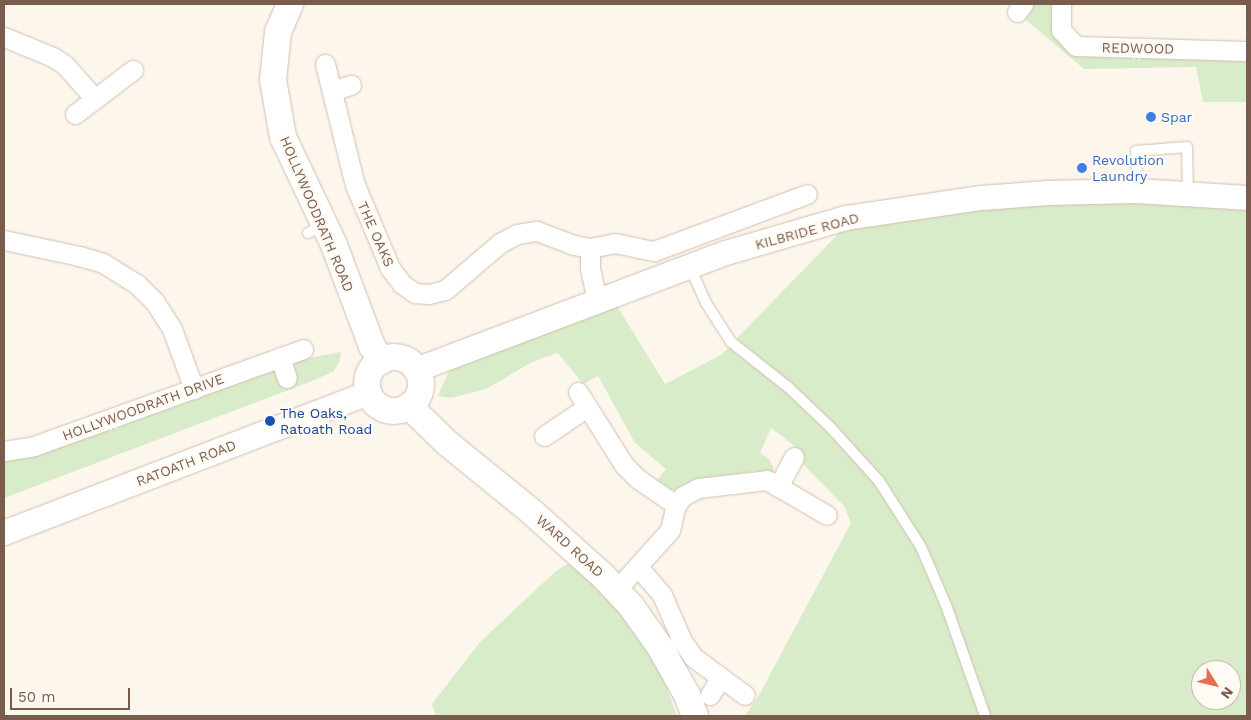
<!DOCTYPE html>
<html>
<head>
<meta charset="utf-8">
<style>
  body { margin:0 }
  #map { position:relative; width:1251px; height:720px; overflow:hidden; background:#fdf6ec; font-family:"Work Sans",sans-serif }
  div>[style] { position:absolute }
  .green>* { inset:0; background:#d8ecc9 }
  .roads { filter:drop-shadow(0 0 1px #d1beb0) drop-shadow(0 0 1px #d1beb0) }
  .service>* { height:10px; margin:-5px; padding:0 5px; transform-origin:5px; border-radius:5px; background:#fff }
  .minor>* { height:19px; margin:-9.5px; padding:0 9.5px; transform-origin:9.5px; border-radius:9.5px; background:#fff }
  .tertiary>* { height:24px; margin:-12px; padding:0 12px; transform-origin:12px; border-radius:12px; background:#fff }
  .secondary>* { height:26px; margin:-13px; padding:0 13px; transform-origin:13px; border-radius:13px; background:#fff }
  .secondary>.ring { margin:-13px; padding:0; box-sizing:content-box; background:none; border:26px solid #fff; border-radius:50% }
  .dots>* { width:14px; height:14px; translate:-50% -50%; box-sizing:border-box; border:2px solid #fffaf3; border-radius:50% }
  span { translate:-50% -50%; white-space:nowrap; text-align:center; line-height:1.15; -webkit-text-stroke:4.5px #fffaf3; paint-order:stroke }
  .street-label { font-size:14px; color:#7a5c4d }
  .shop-label { font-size:14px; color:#366cbe }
  .left { translate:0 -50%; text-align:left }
  .transit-label { font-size:14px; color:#164399 }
  .frame { position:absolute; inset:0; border:5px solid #7a5c4d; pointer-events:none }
  .north { position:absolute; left:1191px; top:660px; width:50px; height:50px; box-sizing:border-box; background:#fffaf3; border:1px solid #cabbb1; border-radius:50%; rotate:126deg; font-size:14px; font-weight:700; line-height:20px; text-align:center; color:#7a5c4d }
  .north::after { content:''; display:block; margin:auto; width:18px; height:22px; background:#e76f51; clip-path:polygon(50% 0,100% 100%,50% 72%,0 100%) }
  .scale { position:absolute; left:10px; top:688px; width:120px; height:22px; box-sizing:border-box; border:2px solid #7a5c4d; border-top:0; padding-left:6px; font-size:15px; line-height:18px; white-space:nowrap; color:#7a5c4d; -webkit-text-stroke:4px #fffaf3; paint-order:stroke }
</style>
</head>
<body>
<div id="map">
  <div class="green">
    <div style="clip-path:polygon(1033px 4px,1059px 4px,1063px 41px,1247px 57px,1247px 102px,1203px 102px,1196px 67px,1084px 69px,1025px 19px)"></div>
    <div style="clip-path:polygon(evenodd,1188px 201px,1247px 206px,1247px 716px,745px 716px,759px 695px,851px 523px,844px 506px,804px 465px,797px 448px,771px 428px,760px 453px,769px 459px,774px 469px,773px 473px,769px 475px,756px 471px,723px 476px,669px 491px,656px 482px,666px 469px,635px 443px,598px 376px,583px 384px,558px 353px,532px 362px,486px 389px,451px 398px,438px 396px,450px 368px,617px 306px,665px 384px,721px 355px,839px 233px,920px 214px,1072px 203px,1188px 201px,1201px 670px,1231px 670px,1231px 700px,1201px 700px,1201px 670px)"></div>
    <div style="clip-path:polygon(341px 352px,339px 362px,334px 371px,317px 379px,4px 498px,4px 459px,268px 366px,276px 372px,292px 372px,292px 365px,306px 356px,308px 358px)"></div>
    <div style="clip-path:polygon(569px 563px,622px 610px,657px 661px,677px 716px,436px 716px,432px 704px,480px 642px,556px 571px)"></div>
  </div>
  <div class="roads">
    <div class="service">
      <div style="left:1137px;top:191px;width:40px;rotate:-91.4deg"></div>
      <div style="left:1136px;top:151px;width:51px;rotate:-4.5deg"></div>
      <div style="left:1187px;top:147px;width:46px;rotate:88.8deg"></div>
      <div style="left:308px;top:233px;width:17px;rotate:-28deg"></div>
      <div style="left:690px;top:267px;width:39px;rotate:66deg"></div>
      <div style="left:706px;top:303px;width:46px;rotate:57.3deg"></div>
      <div style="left:731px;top:342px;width:73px;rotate:38.3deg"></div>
      <div style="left:788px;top:387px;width:59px;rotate:43.6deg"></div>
      <div style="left:831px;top:428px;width:72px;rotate:47.8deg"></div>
      <div style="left:879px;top:481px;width:78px;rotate:57.5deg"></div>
      <div style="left:921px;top:547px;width:63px;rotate:66.7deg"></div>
      <div style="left:946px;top:605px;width:118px;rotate:70.6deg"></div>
    </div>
    <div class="minor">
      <div style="left:1061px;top:4px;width:26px;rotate:90deg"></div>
      <div style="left:1061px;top:30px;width:22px;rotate:47deg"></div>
      <div style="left:1076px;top:46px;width:171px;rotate:1.7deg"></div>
      <div style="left:1017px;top:12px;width:10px;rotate:-53deg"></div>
      <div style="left:4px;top:37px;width:53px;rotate:22.2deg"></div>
      <div style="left:53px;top:57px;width:14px;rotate:34deg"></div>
      <div style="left:65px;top:65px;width:45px;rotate:48.6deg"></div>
      <div style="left:325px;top:64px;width:125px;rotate:76.1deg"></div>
      <div style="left:355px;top:185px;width:90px;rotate:67.1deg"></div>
      <div style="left:390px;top:268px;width:20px;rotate:53deg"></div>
      <div style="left:402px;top:284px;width:16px;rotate:35deg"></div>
      <div style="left:415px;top:293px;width:14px;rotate:4deg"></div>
      <div style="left:429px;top:294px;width:16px;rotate:-14deg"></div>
      <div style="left:445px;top:290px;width:72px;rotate:-40.5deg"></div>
      <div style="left:500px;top:243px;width:19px;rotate:-28deg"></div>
      <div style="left:517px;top:234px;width:20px;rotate:-9deg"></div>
      <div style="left:537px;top:231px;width:39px;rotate:21deg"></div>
      <div style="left:573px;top:245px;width:17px;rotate:10deg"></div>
      <div style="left:590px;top:248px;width:20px;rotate:90deg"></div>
      <div style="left:590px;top:268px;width:34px;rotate:78deg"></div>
      <div style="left:332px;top:91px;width:20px;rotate:-18deg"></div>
      <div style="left:75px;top:114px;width:73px;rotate:-37.2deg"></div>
      <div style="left:4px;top:240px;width:77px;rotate:12deg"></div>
      <div style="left:79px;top:256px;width:25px;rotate:16deg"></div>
      <div style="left:103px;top:263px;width:40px;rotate:32deg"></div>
      <div style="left:137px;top:284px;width:24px;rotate:45deg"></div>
      <div style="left:154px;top:301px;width:33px;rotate:57deg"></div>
      <div style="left:172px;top:329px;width:64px;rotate:69.9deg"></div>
      <div style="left:590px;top:248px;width:25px;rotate:-11deg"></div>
      <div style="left:615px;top:243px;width:40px;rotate:12deg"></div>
      <div style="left:654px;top:251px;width:163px;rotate:-20.4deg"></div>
      <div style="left:280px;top:357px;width:22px;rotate:72deg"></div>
      <div style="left:578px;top:392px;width:86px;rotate:57.8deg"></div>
      <div style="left:624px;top:465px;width:20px;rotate:45deg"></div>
      <div style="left:638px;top:479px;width:46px;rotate:34.4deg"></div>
      <div style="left:544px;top:436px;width:52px;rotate:-34deg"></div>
      <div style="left:4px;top:451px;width:30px;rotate:-9deg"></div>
      <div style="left:34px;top:446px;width:286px;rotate:-19.8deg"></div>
      <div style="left:778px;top:487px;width:34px;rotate:-62deg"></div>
      <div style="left:638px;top:567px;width:37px;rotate:49deg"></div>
      <div style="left:662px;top:595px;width:50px;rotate:66.5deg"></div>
      <div style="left:682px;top:641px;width:19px;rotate:55deg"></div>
      <div style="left:693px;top:657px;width:64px;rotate:36.2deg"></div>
      <div style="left:616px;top:590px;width:81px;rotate:-48deg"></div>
      <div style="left:670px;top:530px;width:26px;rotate:-77deg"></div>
      <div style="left:676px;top:505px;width:11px;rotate:-52deg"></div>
      <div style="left:683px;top:496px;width:17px;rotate:-28deg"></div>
      <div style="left:698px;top:488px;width:69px;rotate:-6.6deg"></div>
      <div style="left:767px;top:480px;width:69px;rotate:30.3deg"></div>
      <div style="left:710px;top:695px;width:20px;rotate:-60deg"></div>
    </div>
    <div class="tertiary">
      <div style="left:416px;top:370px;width:331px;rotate:-20.7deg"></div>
      <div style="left:726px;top:253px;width:125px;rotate:-16.3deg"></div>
      <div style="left:846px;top:218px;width:137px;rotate:-8.4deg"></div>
      <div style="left:982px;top:198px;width:66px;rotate:-4.3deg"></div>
      <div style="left:1048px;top:193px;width:89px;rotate:-1.3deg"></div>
      <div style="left:1137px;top:191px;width:110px;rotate:3.6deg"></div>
      <div style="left:4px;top:533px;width:391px;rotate:-21deg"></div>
    </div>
    <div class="secondary">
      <div style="left:290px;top:4px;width:30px;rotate:113deg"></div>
      <div style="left:278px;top:32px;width:48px;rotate:95.9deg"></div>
      <div style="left:273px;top:80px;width:58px;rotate:80deg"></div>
      <div style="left:283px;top:137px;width:119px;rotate:64.7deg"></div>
      <div style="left:334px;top:245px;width:108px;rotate:69.4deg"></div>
      <div style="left:372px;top:346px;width:18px;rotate:56deg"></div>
      <div class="ring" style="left:367px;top:357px;width:28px;height:28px"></div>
      <div style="left:409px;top:406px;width:53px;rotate:44.2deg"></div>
      <div style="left:447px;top:443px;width:111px;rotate:39.1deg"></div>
      <div style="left:533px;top:513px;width:96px;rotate:42deg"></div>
      <div style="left:604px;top:577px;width:40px;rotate:47deg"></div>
      <div style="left:631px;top:606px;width:50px;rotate:54.7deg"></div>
      <div style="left:660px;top:647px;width:55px;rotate:60.6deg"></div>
      <div style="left:687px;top:695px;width:22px;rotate:69deg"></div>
    </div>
  </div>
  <div class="dots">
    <div style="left:1151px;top:117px;background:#3f7fe0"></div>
    <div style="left:1082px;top:168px;background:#3f7fe0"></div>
    <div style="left:270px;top:421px;background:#1a4fb4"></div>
  </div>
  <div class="street-label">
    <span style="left:1138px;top:48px;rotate:1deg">REDWOOD</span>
    <span style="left:317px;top:214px;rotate:67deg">HOLLYWOODRATH ROAD</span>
    <span style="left:807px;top:231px;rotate:-15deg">KILBRIDE ROAD</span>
    <span style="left:376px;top:234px;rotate:66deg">THE OAKS</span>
    <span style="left:143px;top:407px;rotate:-20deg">HOLLYWOODRATH DRIVE</span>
    <span style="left:186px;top:463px;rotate:-21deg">RATOATH ROAD</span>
    <span style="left:570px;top:546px;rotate:42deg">WARD ROAD</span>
  </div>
  <div class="shop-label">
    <span class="left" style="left:1161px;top:117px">Spar</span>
    <span class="left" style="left:1092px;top:168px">Revolution<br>Laundry</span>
  </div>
  <div class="transit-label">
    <span class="left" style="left:280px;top:421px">The Oaks,<br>Ratoath Road</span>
  </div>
  <div class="frame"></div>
  <div class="north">N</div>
  <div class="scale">50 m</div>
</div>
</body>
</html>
